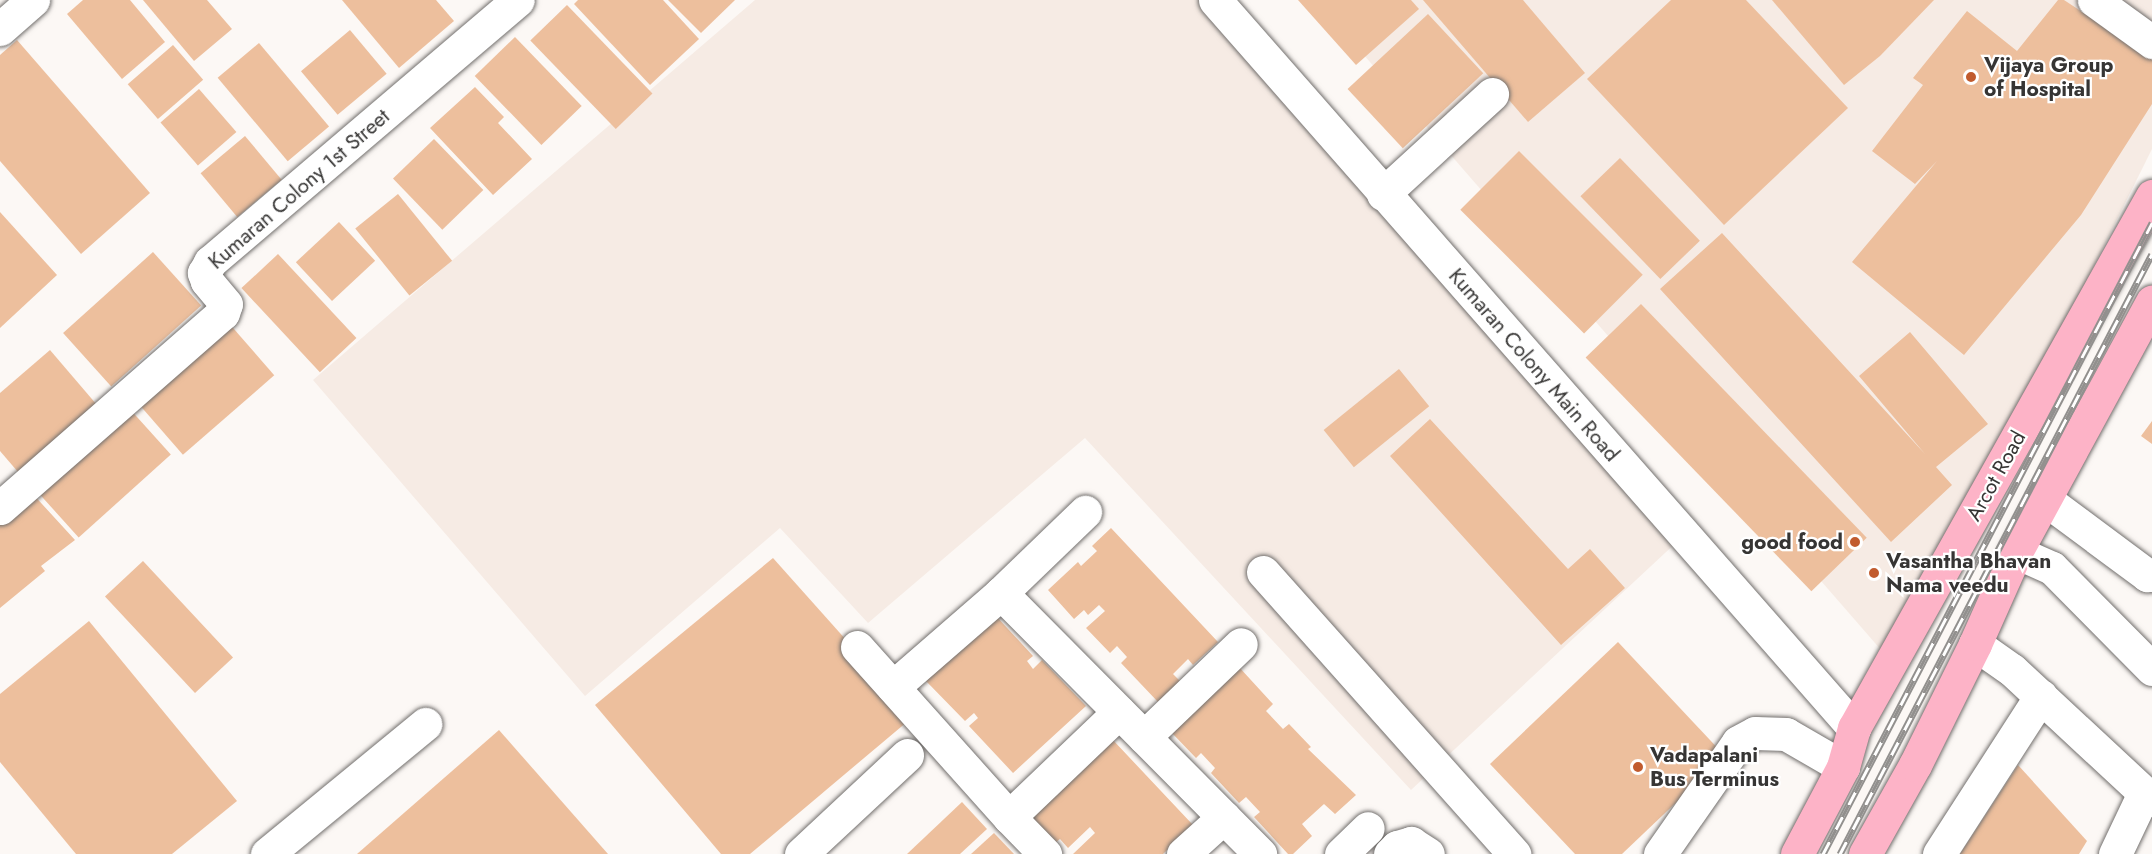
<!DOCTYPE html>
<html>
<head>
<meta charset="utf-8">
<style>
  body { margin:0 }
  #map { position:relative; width:2152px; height:854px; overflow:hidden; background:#fcf8f5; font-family:Jost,sans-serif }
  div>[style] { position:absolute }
  .built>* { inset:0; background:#f6ebe4 }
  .building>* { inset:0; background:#edbf9d; transform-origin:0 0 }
  .roads { filter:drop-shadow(0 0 2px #726f6d) drop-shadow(0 0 2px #726f6d) }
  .minor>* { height:33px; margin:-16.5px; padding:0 16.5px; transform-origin:16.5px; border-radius:16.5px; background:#fff }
  .major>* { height:33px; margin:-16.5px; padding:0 16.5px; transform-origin:16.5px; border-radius:16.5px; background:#fdb3c7 }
  .rail>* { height:7px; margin-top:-3.5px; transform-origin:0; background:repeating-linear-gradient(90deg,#fff 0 14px,#92908e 0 28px); box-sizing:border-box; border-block:2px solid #92908e }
  .dots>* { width:16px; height:16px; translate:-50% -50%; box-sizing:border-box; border:3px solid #fff; border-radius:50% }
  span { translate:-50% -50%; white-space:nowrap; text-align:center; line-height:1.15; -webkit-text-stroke:4.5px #fff; paint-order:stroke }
  .poi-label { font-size:21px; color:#363534; font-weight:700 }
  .left { translate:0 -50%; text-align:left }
  .right { translate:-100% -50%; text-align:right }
  .street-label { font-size:21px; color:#363534 }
</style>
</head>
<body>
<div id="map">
  <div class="built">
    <div style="clip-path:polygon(755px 0,1214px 0,1680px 539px,1411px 790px,1085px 438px,868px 623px,780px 528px,585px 696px,313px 380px)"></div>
    <div style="clip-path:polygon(1316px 0,2152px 0,2152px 149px,1895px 666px)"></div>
  </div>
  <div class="building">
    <div style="clip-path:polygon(83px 0,130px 0,165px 42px,122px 79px,67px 14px)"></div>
    <div style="clip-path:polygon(143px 0,207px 0,232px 29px,194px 61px)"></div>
    <div style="clip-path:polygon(342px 0,436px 0,454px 21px,399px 68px)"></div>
    <div style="clip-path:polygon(578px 0,663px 0,699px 39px,650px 85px,574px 4px)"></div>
    <div style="clip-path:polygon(668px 0,735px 0,701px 33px)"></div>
    <div style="clip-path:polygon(1298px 0,1411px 0,1419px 9px,1356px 65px)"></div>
    <div style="clip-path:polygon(1423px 0,1523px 0,1585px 73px,1528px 122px)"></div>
    <div style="clip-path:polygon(1671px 0,1746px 0,1848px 108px,1724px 225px,1587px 79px)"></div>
    <div style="clip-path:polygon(1772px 0,1934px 0,1880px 56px,1844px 85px)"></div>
    <div style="clip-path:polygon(2058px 0,2064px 0,2152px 58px,2152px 104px,2081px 215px,1964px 355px,1852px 262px,1937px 161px,1915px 184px,1872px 151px,1923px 85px,1913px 78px,1967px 11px,2017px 51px)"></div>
    <div style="left:567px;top:5px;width:123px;height:51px;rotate:46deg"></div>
    <div style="left:1428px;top:14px;width:81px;height:110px;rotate:47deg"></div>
    <div style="left:350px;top:30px;width:57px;height:64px;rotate:50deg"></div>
    <div style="left:515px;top:37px;width:96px;height:56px;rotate:46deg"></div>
    <div style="clip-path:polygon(17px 40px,150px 193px,81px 254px,0 161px,0 55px)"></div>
    <div style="left:259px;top:43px;width:109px;height:54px;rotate:50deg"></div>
    <div style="left:173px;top:45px;width:46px;height:60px;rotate:49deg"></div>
    <div style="clip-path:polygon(475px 87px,504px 117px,498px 123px,532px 159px,493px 195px,430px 128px)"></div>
    <div style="left:199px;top:89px;width:57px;height:51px;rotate:49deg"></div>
    <div style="left:245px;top:136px;width:57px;height:58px;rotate:50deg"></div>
    <div style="left:434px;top:139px;width:71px;height:57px;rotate:46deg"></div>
    <div style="left:1519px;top:151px;width:175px;height:83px;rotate:45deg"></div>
    <div style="left:1620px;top:158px;width:115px;height:55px;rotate:46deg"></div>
    <div style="left:398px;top:194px;width:86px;height:55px;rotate:51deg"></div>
    <div style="clip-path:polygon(0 212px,57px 275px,0 328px)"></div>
    <div style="left:339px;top:222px;width:53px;height:59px;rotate:47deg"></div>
    <div style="clip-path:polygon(1722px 233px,1925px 454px,1859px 376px,1910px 332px,1988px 424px,1936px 467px,1952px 485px,1891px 542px,1660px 289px)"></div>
    <div style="left:153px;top:252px;width:72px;height:121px;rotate:48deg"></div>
    <div style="left:278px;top:254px;width:115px;height:50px;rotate:47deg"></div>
    <div style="left:1641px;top:304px;width:325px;height:77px;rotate:46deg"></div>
    <div style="left:227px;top:321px;width:72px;height:121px;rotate:49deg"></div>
    <div style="clip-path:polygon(50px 350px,97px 405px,18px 472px,0 451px,0 393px)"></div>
    <div style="left:1399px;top:369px;width:48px;height:97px;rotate:51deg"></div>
    <div style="left:128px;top:407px;width:64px;height:124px;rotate:48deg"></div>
    <div style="clip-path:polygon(1430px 419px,1568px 569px,1590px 549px,1625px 588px,1561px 645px,1390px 456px)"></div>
    <div style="clip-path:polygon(2152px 421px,2152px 444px,2141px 436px)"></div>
    <div style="clip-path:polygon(31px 492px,75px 540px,41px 566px,45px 571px,0 608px,0 520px)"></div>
    <div style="clip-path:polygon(1111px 528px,1218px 642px,1193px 665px,1188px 659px,1173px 674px,1180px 681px,1158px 702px,1121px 663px,1127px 657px,1117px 646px,1110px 653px,1086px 628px,1105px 611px,1099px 605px,1088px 615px,1084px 610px,1074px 619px,1048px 590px,1078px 562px,1081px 566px,1097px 551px,1092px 546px)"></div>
    <div style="clip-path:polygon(773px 558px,914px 716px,750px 854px,721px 854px,595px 705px)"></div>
    <div style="left:143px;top:561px;width:132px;height:52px;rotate:47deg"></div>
    <div style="clip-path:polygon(996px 616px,1033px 656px,1027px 661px,1033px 669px,1042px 660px,1086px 706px,1013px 773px,969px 726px,978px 718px,974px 713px,965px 721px,926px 681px)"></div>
    <div style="clip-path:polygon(89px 621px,237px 801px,172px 854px,76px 854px,0 762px,0 694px)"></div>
    <div style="clip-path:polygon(1618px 642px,1725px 756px,1622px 854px,1575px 854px,1490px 764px)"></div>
    <div style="clip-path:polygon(1239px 667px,1273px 704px,1266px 711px,1283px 729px,1289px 724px,1311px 747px,1308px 749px,1356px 795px,1335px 814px,1324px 804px,1302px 824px,1312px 836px,1293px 854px,1288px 854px,1254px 817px,1260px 812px,1246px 797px,1239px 803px,1211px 773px,1215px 768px,1201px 753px,1196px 758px,1171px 732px)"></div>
    <div style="clip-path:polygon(499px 730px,608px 854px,357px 854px)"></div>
    <div style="clip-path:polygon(1112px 739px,1193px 825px,1163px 854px,1073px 854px,1095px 833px,1090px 827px,1068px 848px,1060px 839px,1055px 843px,1029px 816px)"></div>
    <div style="clip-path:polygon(2018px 765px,2087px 841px,2079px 854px,1960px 854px)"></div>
    <div style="clip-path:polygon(962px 802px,987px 829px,960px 854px,907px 854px)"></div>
    <div style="clip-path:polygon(994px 833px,1014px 854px,971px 854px)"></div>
  </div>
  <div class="roads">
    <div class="minor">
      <div style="left:1215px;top:0;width:969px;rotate:48.73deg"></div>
      <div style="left:2094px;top:0;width:72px;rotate:35.9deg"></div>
      <div style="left:0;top:29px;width:44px;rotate:-41.3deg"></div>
      <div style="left:1383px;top:194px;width:148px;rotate:-42.5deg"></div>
      <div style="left:2046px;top:500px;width:126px;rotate:36.6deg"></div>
      <div style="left:2147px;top:575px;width:5px"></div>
      <div style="left:0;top:508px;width:296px;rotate:-41.2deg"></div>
      <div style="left:223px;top:313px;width:9px;rotate:-72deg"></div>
      <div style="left:226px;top:304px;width:30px;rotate:-130deg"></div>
      <div style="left:207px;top:281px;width:9px;rotate:-111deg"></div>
      <div style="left:204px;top:273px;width:13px;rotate:-61deg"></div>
      <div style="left:210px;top:262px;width:404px;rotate:-40.4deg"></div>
      <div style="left:2016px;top:552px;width:39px;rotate:24deg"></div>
      <div style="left:2052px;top:568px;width:142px;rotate:45.3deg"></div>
      <div style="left:1263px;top:572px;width:378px;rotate:48.3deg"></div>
      <div style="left:1001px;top:593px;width:368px;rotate:45.2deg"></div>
      <div style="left:1975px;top:644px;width:45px;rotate:35.1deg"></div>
      <div style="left:2012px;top:670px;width:191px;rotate:42.9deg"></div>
      <div style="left:857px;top:647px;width:228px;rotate:48.2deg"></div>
      <div style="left:1009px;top:817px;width:52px;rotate:45.8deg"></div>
      <div style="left:893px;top:687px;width:143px;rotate:-41deg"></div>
      <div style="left:1001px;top:593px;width:117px;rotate:-44deg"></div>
      <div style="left:1144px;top:737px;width:134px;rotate:-43.8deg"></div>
      <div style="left:1009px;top:817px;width:152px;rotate:-43.7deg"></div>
      <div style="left:267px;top:854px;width:205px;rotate:-39.4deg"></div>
      <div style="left:801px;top:854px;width:145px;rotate:-43deg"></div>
      <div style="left:1183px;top:854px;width:55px;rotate:-42.1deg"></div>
      <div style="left:1341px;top:854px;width:37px;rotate:-44deg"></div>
      <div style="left:1390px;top:854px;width:10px;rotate:-45deg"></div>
      <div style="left:1397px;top:847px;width:15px;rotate:-16deg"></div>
      <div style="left:1411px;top:843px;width:20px;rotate:33deg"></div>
      <div style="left:1660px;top:854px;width:136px;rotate:-55.1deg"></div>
      <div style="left:1738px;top:742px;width:19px;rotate:-28deg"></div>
      <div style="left:1755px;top:733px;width:31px;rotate:2deg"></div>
      <div style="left:1786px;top:734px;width:66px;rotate:30.1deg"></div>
      <div style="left:1939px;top:854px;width:188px;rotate:-57.2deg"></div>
      <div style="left:2115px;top:854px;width:68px;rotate:-64.6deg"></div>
    </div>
    <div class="major">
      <div style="left:1797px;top:854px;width:98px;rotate:-62.1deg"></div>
      <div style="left:1843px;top:767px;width:41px;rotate:-74.2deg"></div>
      <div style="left:1854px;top:728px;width:610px;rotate:-60.74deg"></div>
      <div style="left:1865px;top:854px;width:102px;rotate:-60.7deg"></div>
      <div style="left:1915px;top:765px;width:135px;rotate:-63.6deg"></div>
      <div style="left:1975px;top:644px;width:101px;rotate:-66deg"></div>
      <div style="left:2016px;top:552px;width:285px;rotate:-61.5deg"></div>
    </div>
  </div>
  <div class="rail">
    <div style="left:1823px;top:854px;width:712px;rotate:-62.46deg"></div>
    <div style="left:1840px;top:854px;width:676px;rotate:-62.53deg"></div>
  </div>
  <div class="dots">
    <div style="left:1971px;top:77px;background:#c15b2e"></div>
    <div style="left:1855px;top:542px;background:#c15b2e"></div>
    <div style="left:1874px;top:573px;background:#c15b2e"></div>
    <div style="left:1638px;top:767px;background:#c15b2e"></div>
  </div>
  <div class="poi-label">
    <span class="left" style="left:1984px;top:77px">Vijaya Group<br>of Hospital</span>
    <span class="right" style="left:1843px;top:542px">good food</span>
    <span class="left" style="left:1886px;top:573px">Vasantha Bhavan<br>Nama veedu</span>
    <span class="left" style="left:1650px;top:767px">Vadapalani<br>Bus Terminus</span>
  </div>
  <div class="street-label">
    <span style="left:299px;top:189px;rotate:-41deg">Kumaran Colony 1st Street</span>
    <span style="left:1534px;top:365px;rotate:49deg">Kumaran Colony Main Road</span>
    <span style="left:1996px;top:476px;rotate:-61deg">Arcot Road</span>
  </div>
</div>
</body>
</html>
